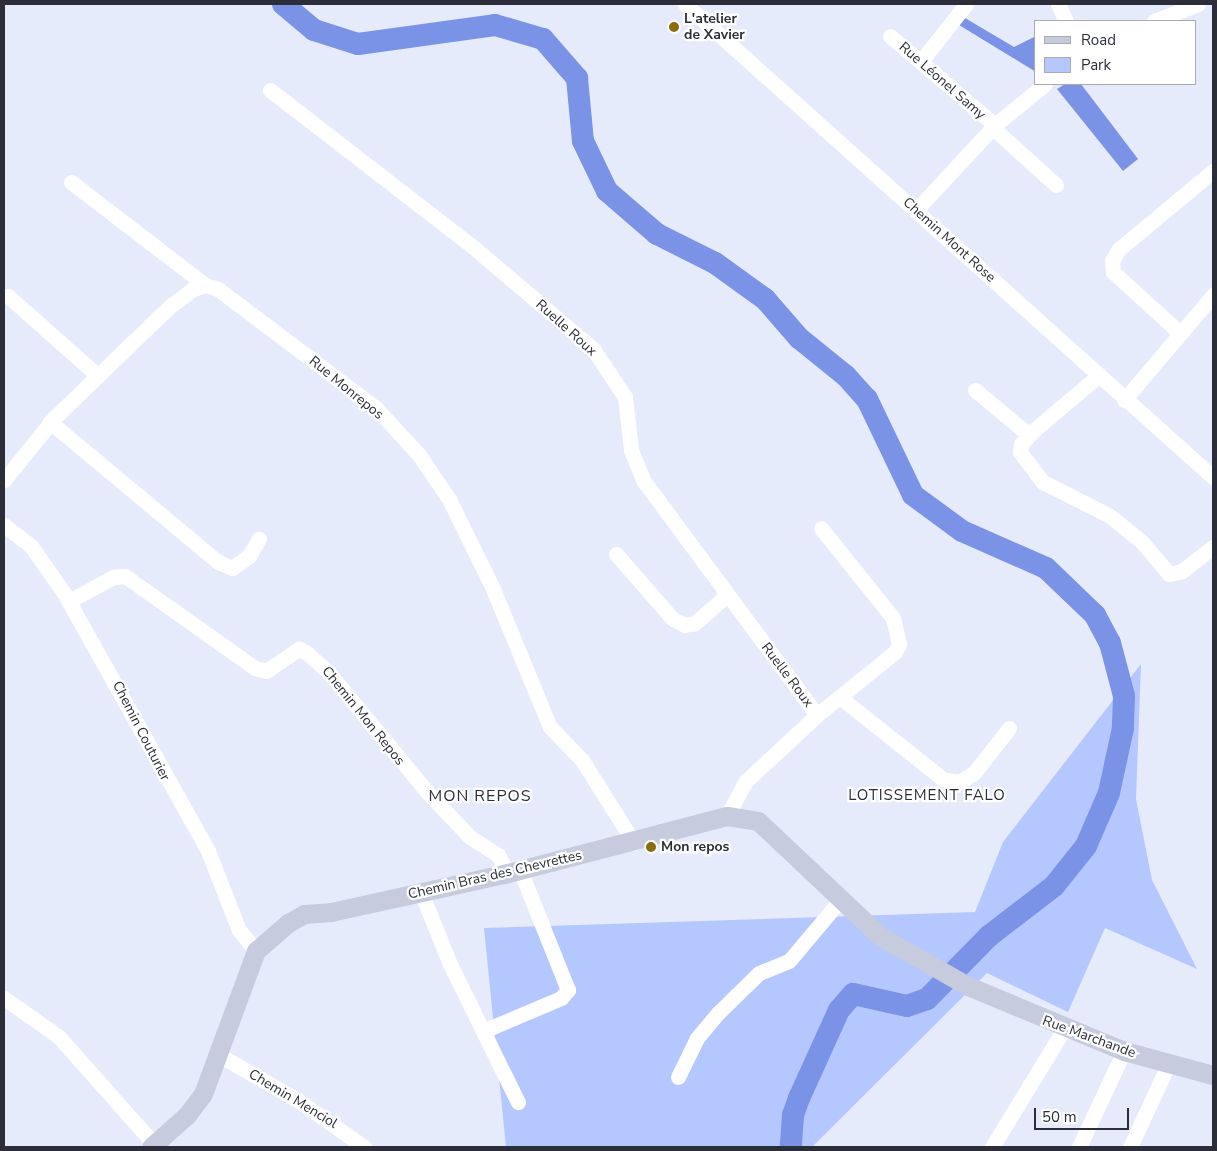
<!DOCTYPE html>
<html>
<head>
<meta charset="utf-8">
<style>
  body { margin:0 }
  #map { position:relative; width:1217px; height:1151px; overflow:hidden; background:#e6ebfc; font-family:"Nunito Sans",sans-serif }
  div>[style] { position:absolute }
  .green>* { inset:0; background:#b4c7ff }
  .water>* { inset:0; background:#7a93e7 }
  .river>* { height:22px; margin:-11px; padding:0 11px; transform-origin:11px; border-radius:11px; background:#7a93e7 }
  .minor>* { height:15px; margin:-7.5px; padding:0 7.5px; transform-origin:7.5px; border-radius:7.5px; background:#fff }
  .major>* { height:19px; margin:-9.5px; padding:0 9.5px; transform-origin:9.5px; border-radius:9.5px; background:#c6cbde }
  .dots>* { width:14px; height:14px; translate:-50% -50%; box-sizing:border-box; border:2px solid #fff; border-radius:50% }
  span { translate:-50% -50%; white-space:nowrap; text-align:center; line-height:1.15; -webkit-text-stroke:4.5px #fff; paint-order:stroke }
  .poi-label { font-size:14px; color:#2b2e39; font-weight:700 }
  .left { translate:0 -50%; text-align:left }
  .street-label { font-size:14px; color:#2b2e39 }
  .neighbourhood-label { font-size:15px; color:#2b2e39; letter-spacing:1px }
  .quarter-label { font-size:16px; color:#2b2e39; letter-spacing:1px }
  .frame { position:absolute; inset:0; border:5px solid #2b2e39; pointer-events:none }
  .legend { position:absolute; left:1034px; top:20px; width:162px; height:65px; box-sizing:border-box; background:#fff; border:1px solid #aaabb0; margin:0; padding:6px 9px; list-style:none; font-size:15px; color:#2b2e39 }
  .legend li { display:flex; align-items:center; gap:10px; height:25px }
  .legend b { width:25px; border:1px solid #aaabb0 }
  .scale { position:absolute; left:1034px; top:1108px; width:95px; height:22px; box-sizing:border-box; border:2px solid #2b2e39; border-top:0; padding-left:6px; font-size:15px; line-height:18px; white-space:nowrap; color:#2b2e39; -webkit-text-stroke:4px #fff; paint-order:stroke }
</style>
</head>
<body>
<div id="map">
  <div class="green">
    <div style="clip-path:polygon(1141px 664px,1136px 799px,1152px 880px,1197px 969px,1105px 928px,1068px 1012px,987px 973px,812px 1147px,506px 1147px,484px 928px,975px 912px,1003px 842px)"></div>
  </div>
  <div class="water">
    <div style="clip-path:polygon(965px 18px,1014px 47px,1036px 36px,1036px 72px,959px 25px)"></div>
    <div style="clip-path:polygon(1065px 84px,1081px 84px,1138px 159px,1123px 171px,1057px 89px)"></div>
  </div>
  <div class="river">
    <div style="left:283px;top:4px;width:40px;rotate:40deg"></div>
    <div style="left:314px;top:30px;width:46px;rotate:17.7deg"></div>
    <div style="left:358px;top:44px;width:138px;rotate:-7.9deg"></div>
    <div style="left:495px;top:25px;width:50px;rotate:16.3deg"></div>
    <div style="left:543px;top:39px;width:52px;rotate:48.9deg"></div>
    <div style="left:577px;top:78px;width:63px;rotate:84.6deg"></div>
    <div style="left:583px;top:141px;width:55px;rotate:64.4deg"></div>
    <div style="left:607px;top:191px;width:66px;rotate:40.7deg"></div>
    <div style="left:657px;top:234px;width:65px;rotate:26.6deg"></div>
    <div style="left:715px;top:263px;width:62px;rotate:35.8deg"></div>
    <div style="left:765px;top:299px;width:52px;rotate:48.9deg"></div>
    <div style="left:799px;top:338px;width:60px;rotate:39deg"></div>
    <div style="left:846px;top:376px;width:31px;rotate:48deg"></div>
    <div style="left:867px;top:399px;width:106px;rotate:64.4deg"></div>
    <div style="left:913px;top:495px;width:61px;rotate:36.3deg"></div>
    <div style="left:962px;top:531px;width:92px;rotate:23.8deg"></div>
    <div style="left:1046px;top:568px;width:68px;rotate:43.8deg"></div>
    <div style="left:1095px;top:615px;width:32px;rotate:62deg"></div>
    <div style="left:1110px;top:643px;width:55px;rotate:75.2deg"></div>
    <div style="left:1124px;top:696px;width:32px;rotate:92deg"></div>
    <div style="left:1123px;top:728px;width:66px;rotate:102.2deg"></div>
    <div style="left:1109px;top:793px;width:58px;rotate:113.5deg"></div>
    <div style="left:1086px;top:846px;width:51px;rotate:128.7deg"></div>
    <div style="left:1054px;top:886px;width:82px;rotate:142.4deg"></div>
    <div style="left:989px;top:936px;width:88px;rotate:134.5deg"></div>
    <div style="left:927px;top:999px;width:21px;rotate:161deg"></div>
    <div style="left:907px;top:1006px;width:55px;rotate:-167.5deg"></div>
    <div style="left:853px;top:994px;width:21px;rotate:131deg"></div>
    <div style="left:839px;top:1010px;width:97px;rotate:114.4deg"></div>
    <div style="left:799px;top:1098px;width:18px;rotate:109deg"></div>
    <div style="left:793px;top:1115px;width:32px;rotate:94deg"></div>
  </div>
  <div class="minor">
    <div style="left:685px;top:4px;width:709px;rotate:41.86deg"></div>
    <div style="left:1058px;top:4px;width:19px;rotate:65deg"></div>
    <div style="left:1154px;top:21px;width:47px;rotate:-21.1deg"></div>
    <div style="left:890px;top:36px;width:138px;rotate:40.3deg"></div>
    <div style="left:922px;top:60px;width:71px;rotate:-51.8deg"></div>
    <div style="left:270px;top:90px;width:255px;rotate:37.7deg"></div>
    <div style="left:472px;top:246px;width:159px;rotate:40.4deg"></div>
    <div style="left:593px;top:349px;width:58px;rotate:56.3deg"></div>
    <div style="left:625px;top:397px;width:53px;rotate:83.5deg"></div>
    <div style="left:631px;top:450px;width:32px;rotate:68deg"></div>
    <div style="left:643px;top:480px;width:292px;rotate:53.5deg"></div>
    <div style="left:993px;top:128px;width:85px;rotate:42.1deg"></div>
    <div style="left:71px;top:182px;width:169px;rotate:37.5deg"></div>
    <div style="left:916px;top:210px;width:117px;rotate:-47.1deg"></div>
    <div style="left:996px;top:124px;width:63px;rotate:-39.2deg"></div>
    <div style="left:8px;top:296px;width:120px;rotate:41.6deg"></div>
    <div style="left:1180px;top:333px;width:91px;rotate:-137.7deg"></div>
    <div style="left:1113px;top:272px;width:11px;rotate:-95deg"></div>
    <div style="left:1112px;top:261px;width:14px;rotate:-60deg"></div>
    <div style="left:1119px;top:249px;width:122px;rotate:-39.7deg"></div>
    <div style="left:1098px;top:376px;width:84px;rotate:139.8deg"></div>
    <div style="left:1034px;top:430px;width:19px;rotate:133deg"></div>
    <div style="left:1021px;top:444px;width:8px;rotate:97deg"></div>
    <div style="left:1020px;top:452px;width:38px;rotate:53deg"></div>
    <div style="left:1043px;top:482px;width:75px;rotate:26.9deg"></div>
    <div style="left:1110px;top:516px;width:41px;rotate:39.1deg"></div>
    <div style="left:1142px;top:542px;width:42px;rotate:49.8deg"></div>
    <div style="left:1169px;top:574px;width:13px;rotate:-13deg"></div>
    <div style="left:1182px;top:571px;width:39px;rotate:-38deg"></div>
    <div style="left:975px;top:390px;width:70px;rotate:39.8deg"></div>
    <div style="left:1124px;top:400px;width:138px;rotate:-49.7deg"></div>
    <div style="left:50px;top:422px;width:219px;rotate:39.8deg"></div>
    <div style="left:218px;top:562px;width:15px;rotate:23deg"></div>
    <div style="left:232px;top:568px;width:21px;rotate:-35deg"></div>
    <div style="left:249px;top:556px;width:20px;rotate:-60deg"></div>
    <div style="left:4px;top:480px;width:80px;rotate:-51.1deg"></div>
    <div style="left:54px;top:418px;width:160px;rotate:-44deg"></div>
    <div style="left:169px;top:307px;width:30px;rotate:-37deg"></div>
    <div style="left:193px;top:289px;width:13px;rotate:-18deg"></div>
    <div style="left:205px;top:285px;width:14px;rotate:17deg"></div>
    <div style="left:218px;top:289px;width:198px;rotate:37deg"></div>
    <div style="left:376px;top:408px;width:64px;rotate:47.5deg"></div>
    <div style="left:419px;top:455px;width:53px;rotate:55.7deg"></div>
    <div style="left:449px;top:499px;width:100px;rotate:63.9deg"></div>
    <div style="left:493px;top:589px;width:149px;rotate:67.6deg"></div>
    <div style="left:550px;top:727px;width:46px;rotate:45.9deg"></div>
    <div style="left:582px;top:760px;width:98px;rotate:57.9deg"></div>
    <div style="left:4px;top:525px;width:34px;rotate:38deg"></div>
    <div style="left:31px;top:546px;width:57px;rotate:54.9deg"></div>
    <div style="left:64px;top:593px;width:295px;rotate:60.8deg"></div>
    <div style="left:208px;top:851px;width:85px;rotate:68.6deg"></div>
    <div style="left:239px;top:930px;width:27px;rotate:51deg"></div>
    <div style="left:616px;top:554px;width:86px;rotate:48.8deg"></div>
    <div style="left:673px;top:619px;width:13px;rotate:27deg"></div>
    <div style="left:685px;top:625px;width:10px;rotate:-11deg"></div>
    <div style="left:695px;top:623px;width:43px;rotate:-41.2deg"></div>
    <div style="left:69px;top:601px;width:50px;rotate:-28.6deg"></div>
    <div style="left:113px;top:577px;width:12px;rotate:-5deg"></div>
    <div style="left:125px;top:576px;width:159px;rotate:35.3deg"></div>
    <div style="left:255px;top:668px;width:11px;rotate:15deg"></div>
    <div style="left:266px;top:671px;width:40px;rotate:-34deg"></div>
    <div style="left:299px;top:649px;width:9px;rotate:27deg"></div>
    <div style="left:307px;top:653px;width:31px;rotate:42deg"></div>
    <div style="left:330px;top:674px;width:156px;rotate:50.5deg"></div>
    <div style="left:429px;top:794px;width:59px;rotate:46.4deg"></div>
    <div style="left:470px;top:837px;width:33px;rotate:33deg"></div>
    <div style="left:498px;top:855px;width:21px;rotate:61deg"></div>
    <div style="left:841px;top:698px;width:130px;rotate:38.5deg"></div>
    <div style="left:943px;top:779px;width:16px;rotate:11deg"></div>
    <div style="left:959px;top:782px;width:17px;rotate:-31deg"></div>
    <div style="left:974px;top:773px;width:57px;rotate:-52.1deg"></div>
    <div style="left:727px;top:816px;width:40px;rotate:-62deg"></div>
    <div style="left:746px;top:781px;width:97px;rotate:-42.9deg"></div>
    <div style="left:817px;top:715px;width:100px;rotate:-38.9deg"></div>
    <div style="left:895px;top:652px;width:9px;rotate:-63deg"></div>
    <div style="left:899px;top:644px;width:27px;rotate:-103deg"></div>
    <div style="left:893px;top:618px;width:115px;rotate:-128.7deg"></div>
    <div style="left:421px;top:892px;width:78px;rotate:68.1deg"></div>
    <div style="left:450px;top:964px;width:154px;rotate:63.8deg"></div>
    <div style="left:4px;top:998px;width:67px;rotate:35.3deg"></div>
    <div style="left:59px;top:1037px;width:143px;rotate:48.4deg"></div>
    <div style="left:483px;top:1031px;width:85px;rotate:-22.9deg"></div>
    <div style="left:561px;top:998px;width:11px;rotate:-49deg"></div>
    <div style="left:568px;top:990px;width:129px;rotate:-111.8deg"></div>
    <div style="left:219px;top:1055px;width:92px;rotate:29.9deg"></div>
    <div style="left:299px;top:1101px;width:80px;rotate:35.3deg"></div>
    <div style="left:678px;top:1077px;width:43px;rotate:-64deg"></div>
    <div style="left:697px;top:1038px;width:33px;rotate:-50deg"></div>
    <div style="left:718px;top:1013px;width:57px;rotate:-44.3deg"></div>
    <div style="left:759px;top:973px;width:32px;rotate:-22deg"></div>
    <div style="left:789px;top:961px;width:81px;rotate:-50deg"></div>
    <div style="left:992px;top:1147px;width:138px;rotate:-58.6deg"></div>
    <div style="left:1079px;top:1147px;width:106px;rotate:-64.9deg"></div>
    <div style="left:1130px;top:1147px;width:93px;rotate:-65.1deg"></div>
  </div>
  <div class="major">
    <div style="left:151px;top:1147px;width:48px;rotate:-41.6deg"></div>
    <div style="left:187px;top:1115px;width:26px;rotate:-53deg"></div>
    <div style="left:203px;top:1094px;width:153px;rotate:-69.7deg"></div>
    <div style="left:256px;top:951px;width:43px;rotate:-41.2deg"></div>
    <div style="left:288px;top:923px;width:18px;rotate:-29deg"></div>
    <div style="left:304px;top:914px;width:27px;rotate:-4deg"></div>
    <div style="left:331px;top:912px;width:181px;rotate:-12.4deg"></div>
    <div style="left:508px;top:873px;width:226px;rotate:-14.6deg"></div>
    <div style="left:727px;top:816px;width:31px;rotate:9deg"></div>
    <div style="left:758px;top:821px;width:168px;rotate:43.3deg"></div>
    <div style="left:880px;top:936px;width:101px;rotate:29.6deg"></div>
    <div style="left:968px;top:986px;width:169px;rotate:22.6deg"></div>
    <div style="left:1124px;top:1051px;width:92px;rotate:15.1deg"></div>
  </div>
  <div class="dots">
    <div style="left:674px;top:27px;background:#896d0d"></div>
    <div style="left:651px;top:847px;background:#896d0d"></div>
  </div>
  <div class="poi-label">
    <span class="left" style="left:684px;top:27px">L'atelier<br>de Xavier</span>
    <span class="left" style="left:661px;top:847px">Mon repos</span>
  </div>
  <div class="street-label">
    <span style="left:942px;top:81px;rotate:41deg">Rue Léonel Samy</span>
    <span style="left:949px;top:240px;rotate:42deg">Chemin Mont Rose</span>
    <span style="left:566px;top:328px;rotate:42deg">Ruelle Roux</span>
    <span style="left:346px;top:388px;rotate:39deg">Rue Monrepos</span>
    <span style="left:787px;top:675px;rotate:53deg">Ruelle Roux</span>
    <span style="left:363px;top:716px;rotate:51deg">Chemin Mon Repos</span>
    <span style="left:141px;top:731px;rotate:63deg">Chemin Couturier</span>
    <span style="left:495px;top:875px;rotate:-13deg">Chemin Bras des Chevrettes</span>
    <span style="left:1089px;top:1037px;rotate:20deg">Rue Marchande</span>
    <span style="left:293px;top:1099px;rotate:31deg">Chemin Menciol</span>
  </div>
  <div class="neighbourhood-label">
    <span style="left:927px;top:796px">LOTISSEMENT FALO</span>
  </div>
  <div class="quarter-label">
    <span style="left:480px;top:796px">MON REPOS</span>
  </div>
  <div class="frame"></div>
  <ul class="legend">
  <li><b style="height:6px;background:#c6cbde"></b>Road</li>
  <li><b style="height:14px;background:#b4c7ff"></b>Park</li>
  </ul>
  <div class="scale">50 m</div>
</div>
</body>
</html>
